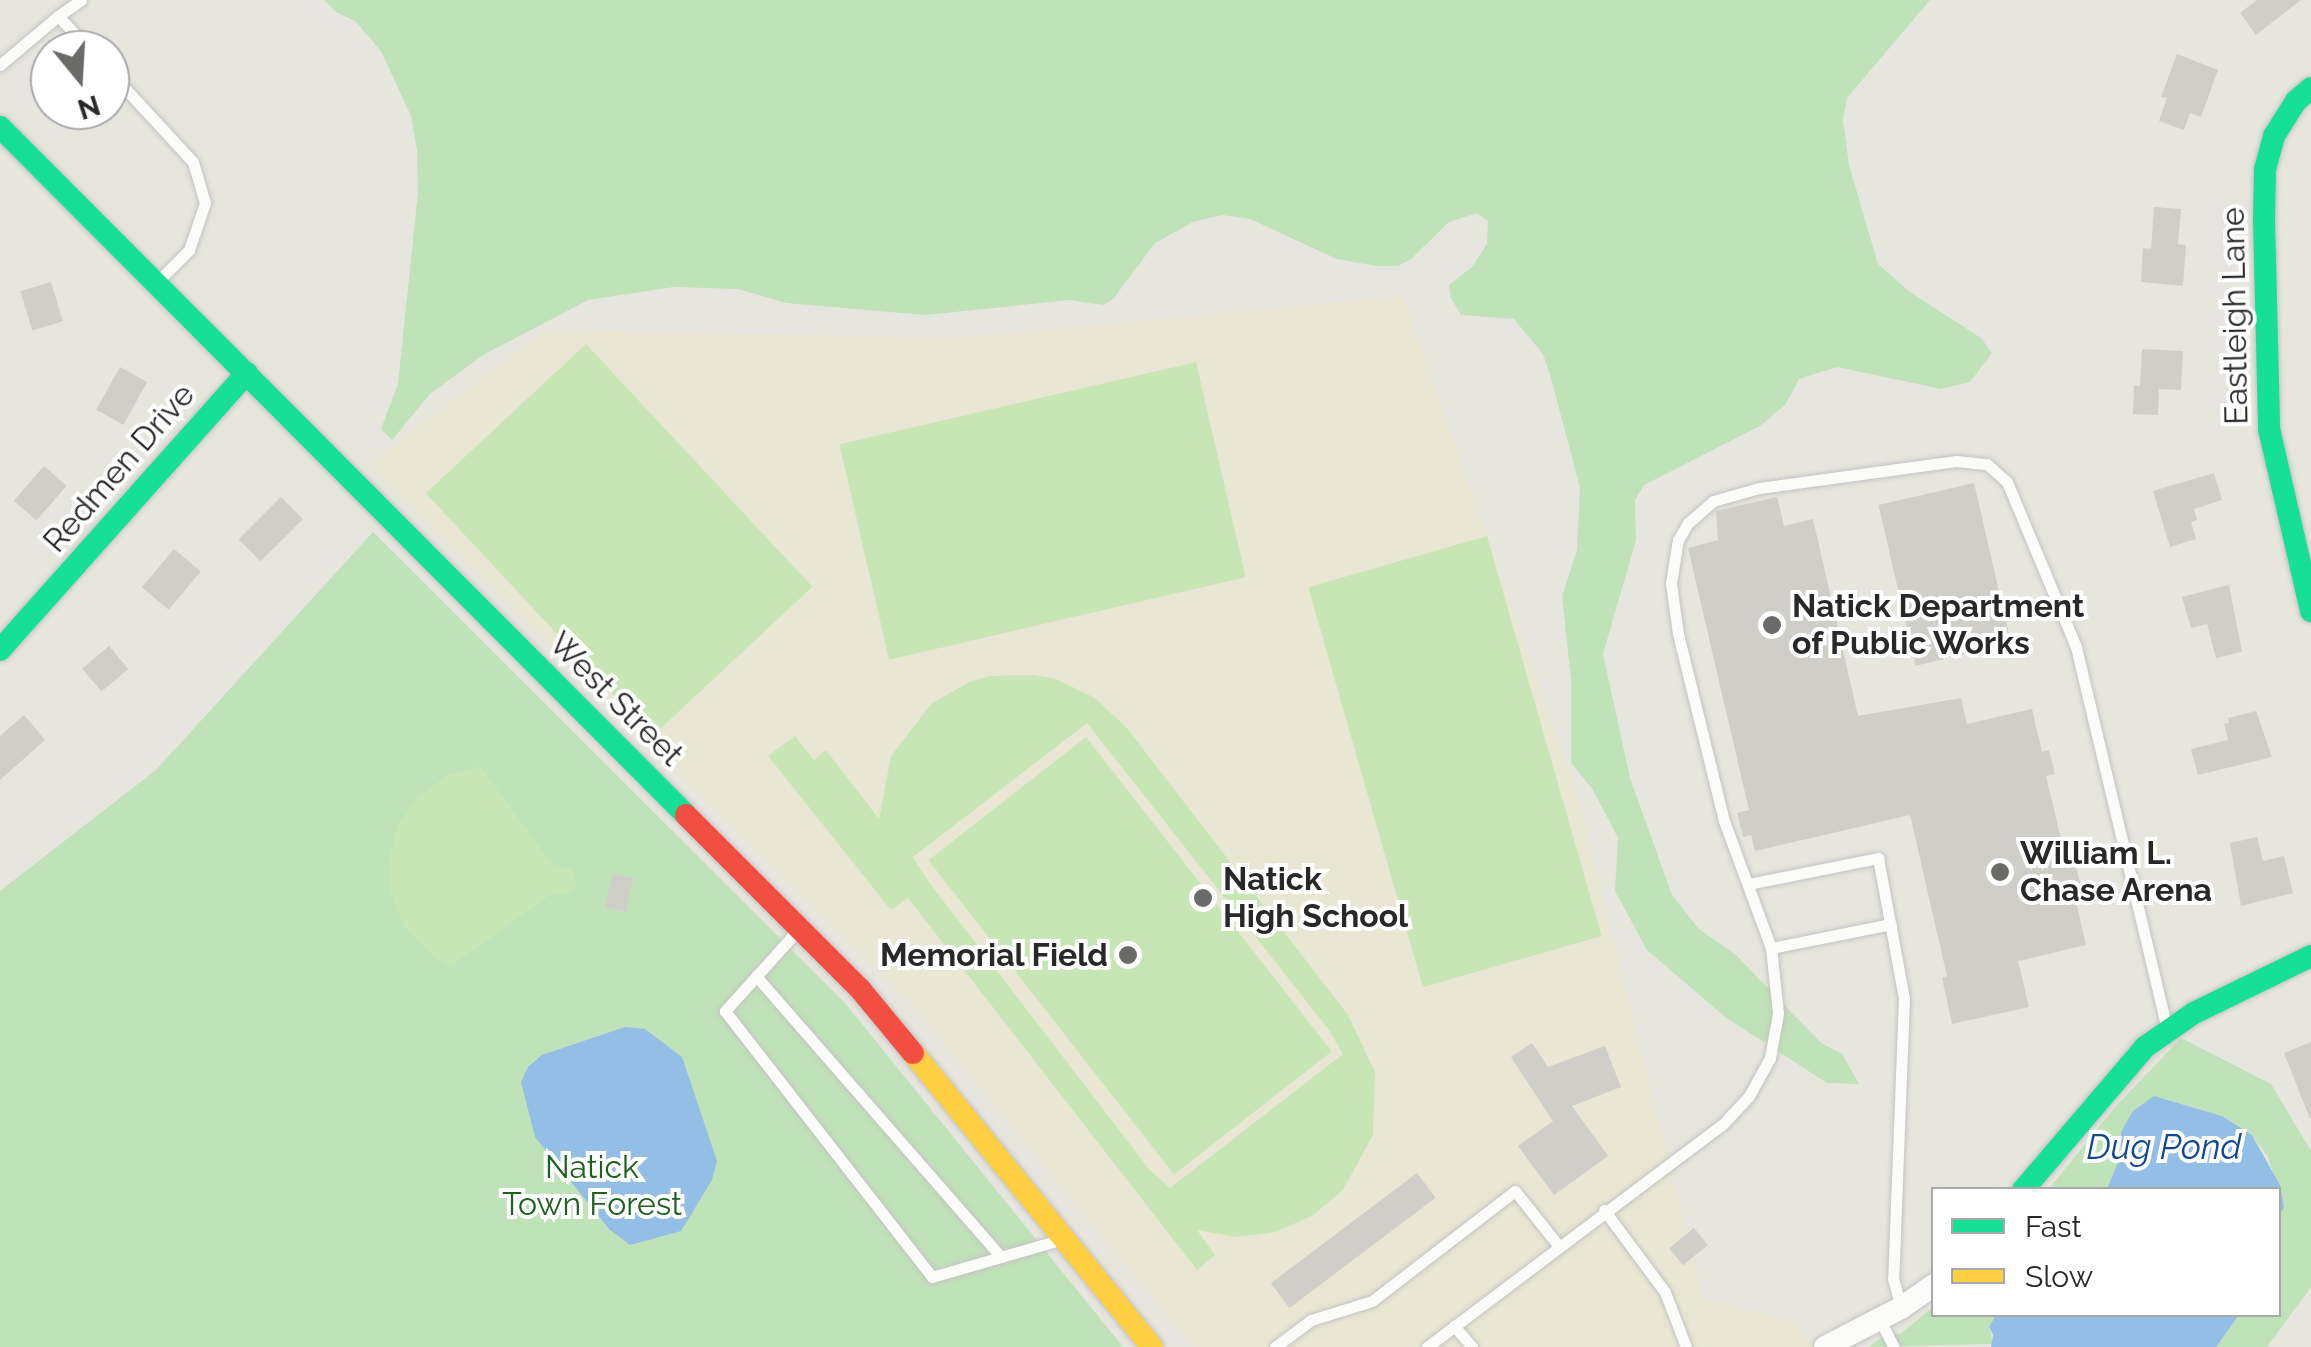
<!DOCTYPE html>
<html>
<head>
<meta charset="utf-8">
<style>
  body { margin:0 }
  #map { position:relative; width:2311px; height:1347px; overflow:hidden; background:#e6e5de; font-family:Raleway,sans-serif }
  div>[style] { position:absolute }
  .education>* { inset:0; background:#e9e7d3 }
  .green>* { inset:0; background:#c0e2b8 }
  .pitch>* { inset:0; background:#c8e6b5; transform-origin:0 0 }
  .water>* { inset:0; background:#93bee6 }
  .building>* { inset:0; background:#cfcec9; transform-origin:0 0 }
  .roads { filter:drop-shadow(0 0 2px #c4c3c3) drop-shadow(0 0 2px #c4c3c3) }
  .lane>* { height:11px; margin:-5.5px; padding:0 5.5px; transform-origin:5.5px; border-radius:5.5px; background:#fbfbfa }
  .street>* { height:22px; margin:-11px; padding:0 11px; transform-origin:11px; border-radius:11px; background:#fbfbfa }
  .fast>* { height:22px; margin:-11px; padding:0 11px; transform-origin:11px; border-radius:11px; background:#16e098 }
  .slow>* { height:22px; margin:-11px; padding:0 11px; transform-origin:11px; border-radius:11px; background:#ffcf43 }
  .jam>* { height:22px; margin:-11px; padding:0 11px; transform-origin:11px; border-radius:11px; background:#f24e42 }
  .dots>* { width:28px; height:28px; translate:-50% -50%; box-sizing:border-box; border:5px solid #fff; border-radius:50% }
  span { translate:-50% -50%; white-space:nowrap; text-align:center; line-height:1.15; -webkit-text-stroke:8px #fff; paint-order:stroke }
  .street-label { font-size:32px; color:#282828 }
  .poi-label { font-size:32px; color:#282828; font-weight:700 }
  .left { translate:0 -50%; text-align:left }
  .right { translate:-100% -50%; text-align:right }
  .park-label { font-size:32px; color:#1c611e }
  .water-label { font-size:35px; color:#124892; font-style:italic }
  .legend { position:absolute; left:1931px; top:1187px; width:350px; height:130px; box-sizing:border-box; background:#fff; border:2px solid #a9a9a9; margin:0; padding:12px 18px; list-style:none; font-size:30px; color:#282828 }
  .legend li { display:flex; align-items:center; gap:20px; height:50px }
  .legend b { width:50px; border:2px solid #a9a9a9 }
  .north { position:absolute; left:30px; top:30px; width:100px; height:100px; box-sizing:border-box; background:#fff; border:2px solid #a9a9a9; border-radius:50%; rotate:162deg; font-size:28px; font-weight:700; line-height:40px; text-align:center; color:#282828 }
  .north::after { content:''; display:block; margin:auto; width:35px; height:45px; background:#6a6a68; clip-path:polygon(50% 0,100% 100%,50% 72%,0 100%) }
</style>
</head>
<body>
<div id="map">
  <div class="education">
    <div style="clip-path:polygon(1403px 296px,1576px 789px,1703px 1299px,1794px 1322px,1812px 1347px,1193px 1347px,913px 1006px,368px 465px,545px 330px,954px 338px)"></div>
  </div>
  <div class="green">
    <div style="clip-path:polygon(324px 0,1930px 0,1847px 98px,1843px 120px,1849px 165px,1878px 264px,1910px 292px,1981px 338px,1992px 353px,1970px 382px,1941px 389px,1837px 367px,1799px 379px,1786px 404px,1760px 426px,1644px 485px,1635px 500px,1636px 540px,1603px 654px,1630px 778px,1672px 895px,1699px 929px,1736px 955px,1821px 1043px,1842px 1054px,1859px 1084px,1827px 1083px,1725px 1017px,1647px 950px,1615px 891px,1618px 838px,1593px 790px,1571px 763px,1571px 680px,1562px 596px,1577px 550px,1580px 488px,1551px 378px,1543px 354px,1514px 319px,1461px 315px,1451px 298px,1449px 285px,1472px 267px,1487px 244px,1488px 221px,1477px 213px,1449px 222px,1411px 259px,1398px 266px,1376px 266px,1337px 259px,1250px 219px,1222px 215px,1193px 222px,1155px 243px,1113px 299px,1103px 305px,1070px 300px,925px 315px,786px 303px,738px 289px,674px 287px,588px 300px,483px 355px,430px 394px,392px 440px,381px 429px,398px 384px,418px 192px,417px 150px,411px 116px,381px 51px,355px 21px,336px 12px)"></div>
    <div style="clip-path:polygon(373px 532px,845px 1003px,1123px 1347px,0 1347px,0 891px,156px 770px)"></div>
    <div style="clip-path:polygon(2181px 1038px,2271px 1084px,2311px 1151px,2311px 1287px,2267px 1347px,2216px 1347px,2239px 1315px,2278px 1314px,2278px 1216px,2284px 1206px,2268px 1157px,2252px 1135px,2222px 1116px,2154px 1096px,2121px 1132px,2121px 1155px,2107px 1189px,2048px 1190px,2115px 1107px)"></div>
    <div style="clip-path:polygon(1933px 1307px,1934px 1314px,1996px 1315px,1989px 1327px,1993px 1344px,1869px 1347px,1887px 1334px,1900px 1334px)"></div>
  </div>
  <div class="pitch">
    <div style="left:586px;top:344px;width:332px;height:219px;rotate:47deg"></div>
    <div style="left:1196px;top:362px;width:221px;height:366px;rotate:77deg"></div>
    <div style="left:1487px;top:536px;width:416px;height:186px;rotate:74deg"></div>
    <div style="clip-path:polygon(evenodd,1034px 675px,1056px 679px,1095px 698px,1127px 728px,1348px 1015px,1375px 1072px,1373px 1135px,1343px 1190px,1312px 1216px,1275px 1232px,1235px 1237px,1197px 1230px,1215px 1255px,1197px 1270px,908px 898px,891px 910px,768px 756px,795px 736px,814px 760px,826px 750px,879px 819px,891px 756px,931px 704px,969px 682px,990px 676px,1034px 675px,1087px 723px,1329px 1030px,1343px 1054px,1170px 1188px,1149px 1169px,928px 881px,913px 857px,1087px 723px)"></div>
    <div style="left:1086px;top:737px;width:399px;height:200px;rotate:52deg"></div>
    <div style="clip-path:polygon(480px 766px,554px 867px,573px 870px,577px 883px,570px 894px,551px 894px,451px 966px,434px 957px,407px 930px,391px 896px,389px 858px,398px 825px,419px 796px,447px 776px)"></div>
  </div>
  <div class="water">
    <div style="clip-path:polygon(625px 1027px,645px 1029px,682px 1057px,717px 1161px,712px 1180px,681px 1231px,630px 1245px,609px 1229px,535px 1137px,521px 1082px,528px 1067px,542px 1055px)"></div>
    <div style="clip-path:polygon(2154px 1096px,2222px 1116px,2252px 1135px,2280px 1185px,2284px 1207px,2279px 1216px,2278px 1190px,2107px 1189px,2121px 1155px,2121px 1132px,2133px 1111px)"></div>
    <div style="clip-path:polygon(1996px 1315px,1996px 1314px,2239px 1315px,2216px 1347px,1991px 1347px,1993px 1335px,1989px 1327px)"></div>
  </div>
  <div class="building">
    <div style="clip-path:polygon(2257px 0,2301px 0,2256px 35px,2240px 13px)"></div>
    <div style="clip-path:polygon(2177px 54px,2218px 70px,2201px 117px,2190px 113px,2184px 130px,2159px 121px,2167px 98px,2161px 97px)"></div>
    <div style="clip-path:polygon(2154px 207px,2181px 209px,2178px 244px,2186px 245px,2183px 286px,2141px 282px,2143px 248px,2151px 249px)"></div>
    <div style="left:51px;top:282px;width:41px;height:32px;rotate:73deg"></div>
    <div style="clip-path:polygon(2142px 349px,2183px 351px,2181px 390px,2159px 389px,2158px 415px,2133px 414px,2134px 385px,2140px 386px)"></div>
    <div style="left:120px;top:367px;width:31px;height:49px;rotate:29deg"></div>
    <div style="left:44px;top:466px;width:30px;height:46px;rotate:41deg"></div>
    <div style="clip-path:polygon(2214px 473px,2222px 500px,2194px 509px,2197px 520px,2191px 522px,2196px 539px,2170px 547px,2153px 491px)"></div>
    <div style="left:1974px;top:483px;width:165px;height:98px;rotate:77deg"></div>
    <div style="left:281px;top:497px;width:31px;height:60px;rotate:45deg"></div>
    <div style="clip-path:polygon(1777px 497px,1784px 526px,1813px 519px,1858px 716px,1961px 698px,1967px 724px,2032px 709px,2042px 752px,2049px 750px,2055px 774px,2046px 776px,2066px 860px,2074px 858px,2080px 883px,2072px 885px,2086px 945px,2018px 961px,2029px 1007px,1952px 1024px,1942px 978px,1947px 976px,1910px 815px,1755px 851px,1751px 835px,1743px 837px,1737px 813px,1749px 810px,1688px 548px,1718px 540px,1716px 511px)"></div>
    <div style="left:174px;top:549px;width:35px;height:50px;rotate:40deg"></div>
    <div style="clip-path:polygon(2229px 585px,2242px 652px,2216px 658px,2207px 624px,2191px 628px,2182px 597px)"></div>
    <div style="left:109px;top:646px;width:30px;height:35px;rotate:50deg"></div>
    <div style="clip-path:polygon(2256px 711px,2272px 757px,2198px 775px,2191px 749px,2228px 740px,2224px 724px,2229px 723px,2228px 718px)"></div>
    <div style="clip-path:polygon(24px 715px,45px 740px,0 780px,0 736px)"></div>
    <div style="clip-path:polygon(2257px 837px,2263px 861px,2284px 856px,2293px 893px,2241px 906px,2230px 843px)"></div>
    <div style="left:612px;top:874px;width:21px;height:34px;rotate:11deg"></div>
    <div style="clip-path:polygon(2311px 1042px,2311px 1119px,2310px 1119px,2284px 1053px)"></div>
    <div style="clip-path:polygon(1532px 1043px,1548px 1067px,1605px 1046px,1621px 1087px,1572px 1106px,1608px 1156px,1554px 1195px,1518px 1146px,1553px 1121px,1511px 1057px)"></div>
    <div style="left:1417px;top:1173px;width:31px;height:183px;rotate:53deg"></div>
    <div style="left:1694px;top:1228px;width:22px;height:32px;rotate:51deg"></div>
  </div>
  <div class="roads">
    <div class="lane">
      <div style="left:58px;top:16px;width:28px;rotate:-35deg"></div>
      <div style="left:0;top:65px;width:76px;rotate:-40.2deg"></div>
      <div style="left:58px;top:16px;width:47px;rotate:46.7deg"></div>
      <div style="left:110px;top:72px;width:122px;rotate:47.3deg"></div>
      <div style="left:193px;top:162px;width:43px;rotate:73.7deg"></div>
      <div style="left:205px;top:203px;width:50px;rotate:108.8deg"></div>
      <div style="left:189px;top:250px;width:45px;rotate:135deg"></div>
      <div style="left:1748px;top:884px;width:133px;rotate:-11.3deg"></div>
      <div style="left:1878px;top:858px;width:142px;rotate:79.5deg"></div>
      <div style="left:1904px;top:998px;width:280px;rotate:92.2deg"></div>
      <div style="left:1893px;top:1278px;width:31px;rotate:75deg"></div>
      <div style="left:797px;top:931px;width:108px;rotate:132deg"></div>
      <div style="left:725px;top:1011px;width:337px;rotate:52.1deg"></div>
      <div style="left:932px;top:1277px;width:132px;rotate:-16.2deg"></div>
      <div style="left:1771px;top:948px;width:122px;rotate:-11.3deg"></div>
      <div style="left:756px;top:976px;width:373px;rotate:48.9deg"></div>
      <div style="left:1604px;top:1210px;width:102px;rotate:53.4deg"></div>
      <div style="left:1665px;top:1292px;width:59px;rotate:69.1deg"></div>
      <div style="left:1880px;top:1320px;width:30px;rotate:63deg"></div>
      <div style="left:1454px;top:1326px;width:28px;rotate:49deg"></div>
      <div style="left:1275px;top:1347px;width:45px;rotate:-36.9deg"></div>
      <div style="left:1311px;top:1320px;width:64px;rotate:-17.3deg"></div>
      <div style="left:1372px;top:1301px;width:180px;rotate:-37.6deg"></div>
      <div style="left:1515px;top:1191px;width:69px;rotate:51.5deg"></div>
      <div style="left:1427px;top:1347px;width:369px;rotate:-37deg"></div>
      <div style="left:1722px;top:1125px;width:40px;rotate:-47deg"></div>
      <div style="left:1749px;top:1096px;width:43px;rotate:-61.1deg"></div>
      <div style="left:1770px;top:1058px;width:46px;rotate:-79.9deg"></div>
      <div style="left:1778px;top:1013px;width:65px;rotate:-96.1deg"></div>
      <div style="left:1771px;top:948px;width:135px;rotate:-110.3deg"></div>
      <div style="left:1724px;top:821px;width:193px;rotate:-103.8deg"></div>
      <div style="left:1678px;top:634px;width:51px;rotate:-97.8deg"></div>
      <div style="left:1671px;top:583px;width:44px;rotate:-80.8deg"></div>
      <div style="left:1678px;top:540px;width:20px;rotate:-60deg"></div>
      <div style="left:1688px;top:523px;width:33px;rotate:-41deg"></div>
      <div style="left:1713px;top:501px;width:48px;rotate:-15.8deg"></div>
      <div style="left:1759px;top:488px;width:199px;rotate:-7.8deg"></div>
      <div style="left:1956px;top:461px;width:31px;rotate:6deg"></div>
      <div style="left:1987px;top:464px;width:27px;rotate:42deg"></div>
      <div style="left:2007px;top:482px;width:179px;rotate:67.3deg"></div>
      <div style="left:2076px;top:647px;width:390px;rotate:76.6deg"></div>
    </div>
    <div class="street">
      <div style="left:1825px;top:1347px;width:85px;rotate:-27.2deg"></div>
      <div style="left:1901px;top:1308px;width:40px;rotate:-34.9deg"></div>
    </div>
    <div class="fast">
      <div style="left:2311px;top:88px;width:20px;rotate:139deg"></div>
      <div style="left:2296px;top:101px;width:41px;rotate:122.2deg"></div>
      <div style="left:2274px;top:136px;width:34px;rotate:105deg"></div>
      <div style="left:2265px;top:169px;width:50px;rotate:91.1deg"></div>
      <div style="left:2264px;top:219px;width:210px;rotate:88.6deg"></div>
      <div style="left:2269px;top:429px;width:187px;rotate:77deg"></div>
      <div style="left:0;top:127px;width:972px;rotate:45.08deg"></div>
      <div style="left:0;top:650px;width:371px;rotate:-48.3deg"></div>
      <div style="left:2023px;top:1190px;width:188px;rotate:-49.5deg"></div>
      <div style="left:2145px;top:1047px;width:60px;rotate:-34.8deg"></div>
      <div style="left:2194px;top:1013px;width:130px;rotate:-26deg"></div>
    </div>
    <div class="slow">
      <div style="left:913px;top:1053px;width:379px;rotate:50.9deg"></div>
    </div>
    <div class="jam">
      <div style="left:686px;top:815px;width:246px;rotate:45deg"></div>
      <div style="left:860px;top:989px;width:83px;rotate:50.4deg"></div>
    </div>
  </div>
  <div class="dots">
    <div style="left:1772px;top:625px;background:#6a6a68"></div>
    <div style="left:2000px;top:872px;background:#6a6a68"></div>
    <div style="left:1203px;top:898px;background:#6a6a68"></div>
    <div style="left:1128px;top:955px;background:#6a6a68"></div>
  </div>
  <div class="street-label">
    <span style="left:2235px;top:316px;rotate:-91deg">Eastleigh Lane</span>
    <span style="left:119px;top:468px;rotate:-49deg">Redmen Drive</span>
    <span style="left:616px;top:699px;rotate:45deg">West Street</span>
  </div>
  <div class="poi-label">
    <span class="left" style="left:1792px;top:625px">Natick Department<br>of Public Works</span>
    <span class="left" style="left:2020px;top:872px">William L.<br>Chase Arena</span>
    <span class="left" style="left:1223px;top:898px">Natick<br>High School</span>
    <span class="right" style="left:1108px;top:955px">Memorial Field</span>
  </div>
  <div class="park-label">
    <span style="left:592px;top:1186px">Natick<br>Town Forest</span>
  </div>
  <div class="water-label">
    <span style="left:2164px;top:1147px">Dug Pond</span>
  </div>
  <ul class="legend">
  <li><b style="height:12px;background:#16e098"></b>Fast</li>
  <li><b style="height:12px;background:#ffcf43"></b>Slow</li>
  </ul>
  <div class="north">N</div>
</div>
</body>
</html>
